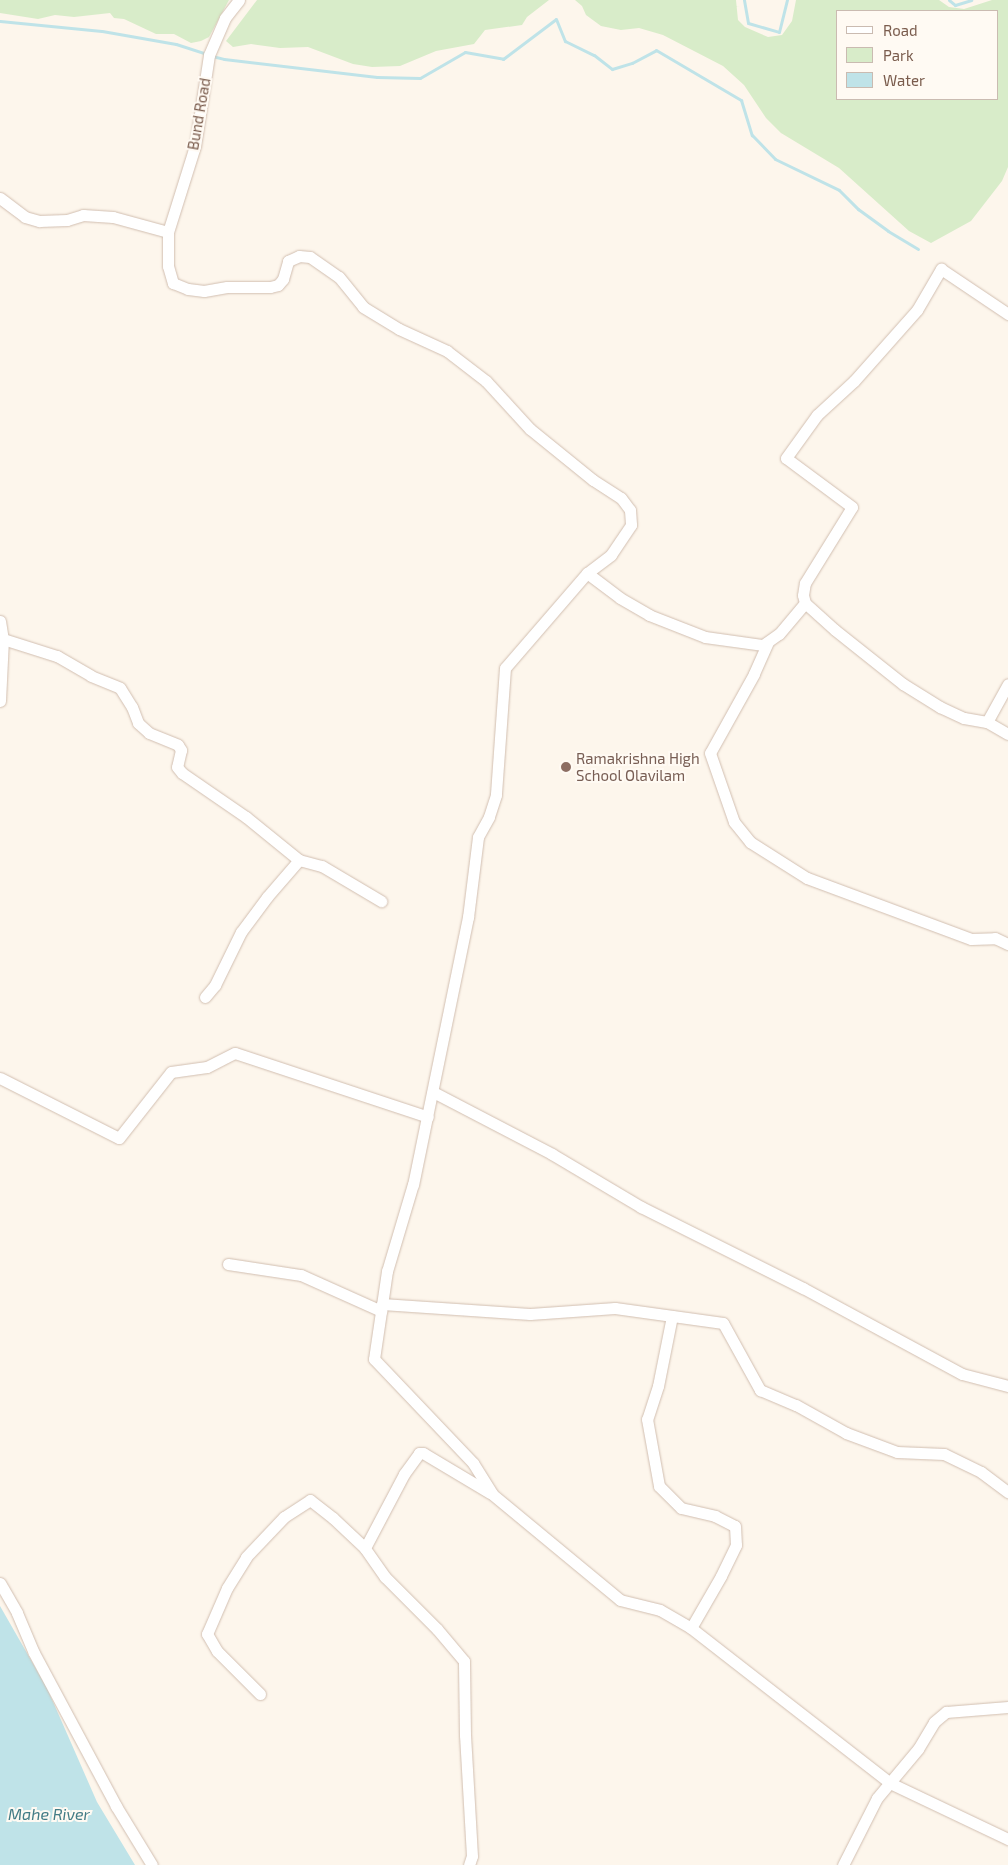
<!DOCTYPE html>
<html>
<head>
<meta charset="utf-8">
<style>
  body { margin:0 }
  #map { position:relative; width:1008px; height:1865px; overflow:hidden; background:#fdf6ec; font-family:"Exo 2",sans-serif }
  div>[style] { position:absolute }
  .green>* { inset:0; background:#d8ecc9 }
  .water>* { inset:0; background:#bfe3e8 }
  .stream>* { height:3px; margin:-1.5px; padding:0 1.5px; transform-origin:1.5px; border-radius:1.5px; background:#bfe3e8 }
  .roads { filter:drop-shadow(0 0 1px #d1beb0) drop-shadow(0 0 1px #d1beb0) }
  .minor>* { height:11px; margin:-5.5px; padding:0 5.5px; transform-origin:5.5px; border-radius:5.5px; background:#fff }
  .dots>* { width:14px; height:14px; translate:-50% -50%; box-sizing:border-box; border:2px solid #fffaf3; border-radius:50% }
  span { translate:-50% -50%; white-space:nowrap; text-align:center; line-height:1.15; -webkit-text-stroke:4px #fffaf3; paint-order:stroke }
  .street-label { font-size:15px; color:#7a5c4d }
  .education-label { font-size:15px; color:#785e54 }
  .left { translate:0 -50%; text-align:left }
  .water-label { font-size:16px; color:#437c86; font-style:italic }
  .legend { position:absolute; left:836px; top:10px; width:162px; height:90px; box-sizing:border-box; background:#fffaf3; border:1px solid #cabbb1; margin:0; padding:6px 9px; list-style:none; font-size:15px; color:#7a5c4d }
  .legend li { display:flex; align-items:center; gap:10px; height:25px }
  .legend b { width:25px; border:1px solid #cabbb1 }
</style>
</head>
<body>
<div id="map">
  <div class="green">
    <div style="clip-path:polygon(0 0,229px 0,209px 37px,201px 41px,191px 43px,174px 34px,156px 34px,124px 19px,114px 18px,110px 13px,74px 17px,55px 15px,38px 19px,0 13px)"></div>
    <div style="clip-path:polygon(257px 0,549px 0,527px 17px,522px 25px,485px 30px,474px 44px,436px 51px,400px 66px,372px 67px,353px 64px,308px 47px,280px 48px,251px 44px,233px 47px,226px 41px)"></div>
    <div style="clip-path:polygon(evenodd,575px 0,736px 0,738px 20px,745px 27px,768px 37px,782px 35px,792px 21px,796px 0,939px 0,949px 7px,964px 9px,992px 0,1008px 0,1008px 167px,1002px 181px,971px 221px,931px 243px,909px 231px,839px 168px,781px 133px,766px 118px,744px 85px,723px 66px,663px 35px,639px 28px,621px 30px,601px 26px,586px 15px,582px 6px,575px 0,837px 11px,997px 11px,997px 99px,837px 99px,837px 11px)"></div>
  </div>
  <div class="water">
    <div style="clip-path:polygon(0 1606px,47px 1688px,97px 1802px,135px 1865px,0 1865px)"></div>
  </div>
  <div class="stream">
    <div style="left:744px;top:0;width:23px;rotate:80deg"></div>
    <div style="left:748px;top:23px;width:32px;rotate:16deg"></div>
    <div style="left:779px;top:32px;width:33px;rotate:-76deg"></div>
    <div style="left:949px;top:0;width:8px;rotate:40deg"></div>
    <div style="left:955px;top:5px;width:17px;rotate:-17deg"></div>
    <div style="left:0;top:21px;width:102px;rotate:5.6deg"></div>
    <div style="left:102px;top:31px;width:75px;rotate:10deg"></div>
    <div style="left:176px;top:44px;width:32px;rotate:18deg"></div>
    <div style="left:212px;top:56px;width:12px;rotate:14deg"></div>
    <div style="left:224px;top:59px;width:154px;rotate:6.7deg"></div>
    <div style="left:377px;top:77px;width:43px;rotate:1.3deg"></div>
    <div style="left:420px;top:78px;width:52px;rotate:-30deg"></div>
    <div style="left:465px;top:52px;width:39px;rotate:10deg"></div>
    <div style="left:503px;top:59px;width:66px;rotate:-37deg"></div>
    <div style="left:556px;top:19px;width:24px;rotate:68deg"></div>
    <div style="left:565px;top:41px;width:32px;rotate:26deg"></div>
    <div style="left:594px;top:55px;width:23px;rotate:38deg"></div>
    <div style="left:612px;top:69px;width:21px;rotate:-17deg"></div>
    <div style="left:632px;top:63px;width:27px;rotate:-28deg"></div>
    <div style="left:656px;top:50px;width:99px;rotate:30.5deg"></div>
    <div style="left:741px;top:100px;width:37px;rotate:73deg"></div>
    <div style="left:752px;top:135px;width:33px;rotate:46deg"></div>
    <div style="left:775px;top:159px;width:71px;rotate:25.8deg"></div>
    <div style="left:839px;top:190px;width:27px;rotate:45deg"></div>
    <div style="left:858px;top:209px;width:37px;rotate:36deg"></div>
    <div style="left:888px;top:231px;width:35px;rotate:31deg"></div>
  </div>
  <div class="roads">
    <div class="minor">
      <div style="left:239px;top:0;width:23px;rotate:128deg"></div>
      <div style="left:225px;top:18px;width:40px;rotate:113.4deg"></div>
      <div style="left:209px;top:55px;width:92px;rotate:98.7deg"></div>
      <div style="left:195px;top:146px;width:90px;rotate:107.4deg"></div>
      <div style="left:168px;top:232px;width:34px;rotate:90deg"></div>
      <div style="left:168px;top:266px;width:18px;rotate:74deg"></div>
      <div style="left:173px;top:283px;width:16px;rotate:22deg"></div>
      <div style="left:188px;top:289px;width:16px;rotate:7deg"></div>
      <div style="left:204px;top:291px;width:23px;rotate:-10deg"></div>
      <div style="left:227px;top:287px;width:43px"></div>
      <div style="left:270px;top:287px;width:8px;rotate:-14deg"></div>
      <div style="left:278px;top:285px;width:8px;rotate:-50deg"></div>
      <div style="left:283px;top:279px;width:19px;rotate:-74deg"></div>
      <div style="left:288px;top:261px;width:12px;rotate:-24deg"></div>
      <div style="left:299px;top:256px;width:11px;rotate:5deg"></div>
      <div style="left:310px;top:257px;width:35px;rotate:35deg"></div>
      <div style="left:339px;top:277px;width:38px;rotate:51deg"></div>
      <div style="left:363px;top:307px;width:42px;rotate:31.4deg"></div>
      <div style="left:399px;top:329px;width:53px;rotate:24.6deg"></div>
      <div style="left:447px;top:351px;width:49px;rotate:37.6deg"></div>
      <div style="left:486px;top:381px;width:65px;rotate:47.5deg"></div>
      <div style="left:530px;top:429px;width:81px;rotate:39deg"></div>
      <div style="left:593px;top:480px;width:33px;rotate:33deg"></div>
      <div style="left:621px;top:498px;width:15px;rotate:53deg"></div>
      <div style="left:630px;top:510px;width:15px;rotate:86deg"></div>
      <div style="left:631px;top:525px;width:36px;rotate:124deg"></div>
      <div style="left:611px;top:555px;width:30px;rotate:143deg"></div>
      <div style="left:587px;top:573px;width:41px;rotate:37.1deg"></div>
      <div style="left:620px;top:598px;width:34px;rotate:30deg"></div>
      <div style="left:649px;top:615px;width:60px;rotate:21.4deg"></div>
      <div style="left:705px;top:637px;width:59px;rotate:7.9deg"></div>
      <div style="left:763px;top:645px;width:19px;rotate:-35deg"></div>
      <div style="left:779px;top:634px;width:40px;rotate:-50deg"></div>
      <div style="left:805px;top:603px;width:40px;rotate:42deg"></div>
      <div style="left:835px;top:630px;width:87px;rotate:38.5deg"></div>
      <div style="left:903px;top:684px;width:44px;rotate:31.9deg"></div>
      <div style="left:940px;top:707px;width:26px;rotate:25deg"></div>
      <div style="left:964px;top:718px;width:23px;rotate:10deg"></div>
      <div style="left:987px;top:722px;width:24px;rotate:30deg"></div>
      <div style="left:0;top:198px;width:31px;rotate:37deg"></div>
      <div style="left:25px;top:217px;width:15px;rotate:16deg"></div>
      <div style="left:39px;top:221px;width:28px;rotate:-2deg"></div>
      <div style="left:67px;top:220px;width:17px;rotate:-17deg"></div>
      <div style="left:83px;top:215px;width:30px;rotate:4deg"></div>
      <div style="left:113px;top:217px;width:57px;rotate:15.3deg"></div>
      <div style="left:587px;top:573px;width:125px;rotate:130.8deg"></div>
      <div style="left:505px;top:668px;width:127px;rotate:94.1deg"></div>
      <div style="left:496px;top:795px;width:23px;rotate:108deg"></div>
      <div style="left:489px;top:817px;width:23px;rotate:119deg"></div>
      <div style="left:478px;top:837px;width:81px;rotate:97.1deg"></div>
      <div style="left:468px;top:917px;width:273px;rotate:101.6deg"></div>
      <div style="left:413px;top:1184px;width:91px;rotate:106.6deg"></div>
      <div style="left:387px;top:1271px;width:89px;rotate:98.4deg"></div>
      <div style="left:374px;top:1359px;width:144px;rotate:46.4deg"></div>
      <div style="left:473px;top:1463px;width:36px;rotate:58deg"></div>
      <div style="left:492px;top:1494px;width:166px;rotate:39.6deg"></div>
      <div style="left:620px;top:1600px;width:41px;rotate:14deg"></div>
      <div style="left:660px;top:1610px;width:36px;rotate:30deg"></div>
      <div style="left:691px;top:1628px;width:252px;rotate:37.9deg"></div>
      <div style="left:890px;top:1783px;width:131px;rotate:25.4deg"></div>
      <div style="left:805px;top:603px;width:8px;rotate:-104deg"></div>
      <div style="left:803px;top:595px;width:12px;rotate:-81deg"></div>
      <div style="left:805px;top:583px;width:89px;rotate:-58.3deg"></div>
      <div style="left:852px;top:507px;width:82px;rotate:-143.4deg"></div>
      <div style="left:786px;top:458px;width:53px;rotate:-54.2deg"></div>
      <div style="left:817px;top:415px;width:50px;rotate:-42.6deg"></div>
      <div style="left:854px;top:381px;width:95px;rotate:-48.4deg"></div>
      <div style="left:917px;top:310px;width:48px;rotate:-59.7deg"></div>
      <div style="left:941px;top:269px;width:81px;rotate:33.9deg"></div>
      <div style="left:0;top:621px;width:18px;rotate:81deg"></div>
      <div style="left:3px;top:639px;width:62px;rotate:92.8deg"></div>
      <div style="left:3px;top:639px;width:57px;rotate:17.5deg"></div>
      <div style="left:57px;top:656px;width:39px;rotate:30deg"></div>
      <div style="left:91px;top:676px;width:31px;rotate:22deg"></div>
      <div style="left:120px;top:688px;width:22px;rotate:58deg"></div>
      <div style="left:132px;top:707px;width:17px;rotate:69deg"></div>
      <div style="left:138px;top:723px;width:15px;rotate:42deg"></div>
      <div style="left:149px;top:733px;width:31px;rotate:22deg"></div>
      <div style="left:178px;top:745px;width:6px;rotate:59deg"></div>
      <div style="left:181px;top:750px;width:17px;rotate:103deg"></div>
      <div style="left:177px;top:767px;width:8px;rotate:50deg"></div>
      <div style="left:182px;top:773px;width:78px;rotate:34.5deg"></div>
      <div style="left:246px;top:817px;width:68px;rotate:39.1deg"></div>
      <div style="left:299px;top:860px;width:24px;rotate:15deg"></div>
      <div style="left:322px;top:866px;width:69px;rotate:30.7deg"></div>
      <div style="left:768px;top:642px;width:35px;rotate:114deg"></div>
      <div style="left:754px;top:674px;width:90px;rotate:119.1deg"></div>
      <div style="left:710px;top:753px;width:73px;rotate:70.8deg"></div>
      <div style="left:734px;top:822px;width:26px;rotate:51deg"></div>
      <div style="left:750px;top:842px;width:67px;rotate:32.3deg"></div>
      <div style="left:807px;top:878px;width:175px;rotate:20.4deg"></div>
      <div style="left:971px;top:939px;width:24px;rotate:-2deg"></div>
      <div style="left:995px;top:938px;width:14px;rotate:25deg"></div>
      <div style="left:987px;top:722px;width:43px;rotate:-61.1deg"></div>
      <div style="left:205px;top:997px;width:16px;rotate:-50deg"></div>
      <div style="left:215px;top:985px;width:59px;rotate:-63.9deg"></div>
      <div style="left:241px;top:932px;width:44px;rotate:-53.4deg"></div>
      <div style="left:267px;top:897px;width:49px;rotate:-49.1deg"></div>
      <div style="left:0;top:1078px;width:133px;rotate:26.8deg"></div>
      <div style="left:119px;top:1138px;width:84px;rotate:-51.8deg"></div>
      <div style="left:171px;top:1072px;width:36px;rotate:-8deg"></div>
      <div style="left:207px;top:1067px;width:31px;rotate:-27deg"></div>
      <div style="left:235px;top:1053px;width:203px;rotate:18.3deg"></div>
      <div style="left:433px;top:1092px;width:134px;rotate:27.5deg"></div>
      <div style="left:552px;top:1154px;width:104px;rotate:30.8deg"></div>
      <div style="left:641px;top:1207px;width:181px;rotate:26.6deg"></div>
      <div style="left:803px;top:1288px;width:181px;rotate:28.4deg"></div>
      <div style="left:962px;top:1374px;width:48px;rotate:14.6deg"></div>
      <div style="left:228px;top:1264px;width:74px;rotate:8.6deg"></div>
      <div style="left:301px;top:1275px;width:88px;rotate:24.2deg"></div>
      <div style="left:382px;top:1304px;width:148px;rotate:3.9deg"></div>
      <div style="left:530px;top:1314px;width:85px;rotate:-4deg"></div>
      <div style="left:615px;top:1308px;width:109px;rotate:7.9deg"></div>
      <div style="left:723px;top:1323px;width:77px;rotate:61.1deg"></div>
      <div style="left:760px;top:1390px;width:39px;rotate:23deg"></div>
      <div style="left:796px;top:1405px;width:57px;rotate:29.2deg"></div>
      <div style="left:846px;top:1433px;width:54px;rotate:20.4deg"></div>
      <div style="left:897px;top:1452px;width:47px;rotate:2.4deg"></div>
      <div style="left:944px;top:1454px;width:41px;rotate:25.9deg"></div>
      <div style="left:981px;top:1472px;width:34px;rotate:37deg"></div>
      <div style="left:672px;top:1316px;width:71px;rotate:101.3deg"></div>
      <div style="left:658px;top:1386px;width:35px;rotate:108deg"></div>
      <div style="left:647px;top:1419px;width:68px;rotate:79.8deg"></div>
      <div style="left:659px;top:1486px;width:31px;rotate:45deg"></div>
      <div style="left:681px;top:1508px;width:35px;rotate:13deg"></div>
      <div style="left:715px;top:1516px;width:22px;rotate:27deg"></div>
      <div style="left:735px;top:1526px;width:19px;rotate:87deg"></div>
      <div style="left:736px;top:1545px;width:34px;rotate:116deg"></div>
      <div style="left:721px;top:1576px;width:60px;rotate:120deg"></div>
      <div style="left:0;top:1583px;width:34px;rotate:60deg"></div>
      <div style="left:17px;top:1613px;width:43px;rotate:67deg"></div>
      <div style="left:34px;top:1653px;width:174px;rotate:61.8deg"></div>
      <div style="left:116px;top:1806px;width:69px;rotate:58.6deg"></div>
      <div style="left:260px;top:1694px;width:61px;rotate:-135deg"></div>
      <div style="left:217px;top:1651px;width:20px;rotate:-120deg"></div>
      <div style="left:207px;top:1634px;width:50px;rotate:-66.5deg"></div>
      <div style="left:227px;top:1588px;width:36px;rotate:-58deg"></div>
      <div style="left:246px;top:1557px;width:55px;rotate:-46.5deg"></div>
      <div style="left:284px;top:1517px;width:31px;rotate:-33deg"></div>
      <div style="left:310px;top:1500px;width:29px;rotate:38deg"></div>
      <div style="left:333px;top:1518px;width:44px;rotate:43.2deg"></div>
      <div style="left:469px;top:1865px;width:9px;rotate:-72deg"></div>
      <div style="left:472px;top:1856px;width:121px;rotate:-93.3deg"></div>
      <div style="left:465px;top:1735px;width:74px;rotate:-90.8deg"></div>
      <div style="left:464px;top:1661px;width:42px;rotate:-130.2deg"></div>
      <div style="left:437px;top:1629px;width:74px;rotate:-135deg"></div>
      <div style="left:385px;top:1577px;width:35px;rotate:-125deg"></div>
      <div style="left:365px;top:1548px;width:84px;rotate:-62.2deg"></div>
      <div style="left:404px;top:1474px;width:26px;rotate:-54deg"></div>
      <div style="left:419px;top:1453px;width:4px"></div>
      <div style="left:423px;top:1453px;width:78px;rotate:30.8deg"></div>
      <div style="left:843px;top:1865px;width:75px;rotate:-63.1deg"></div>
      <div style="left:877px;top:1798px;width:64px;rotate:-50.1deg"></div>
      <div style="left:918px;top:1749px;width:31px;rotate:-59deg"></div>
      <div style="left:934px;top:1722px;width:16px;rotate:-40deg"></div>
      <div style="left:946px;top:1712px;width:62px;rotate:-4.6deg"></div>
    </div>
  </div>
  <div class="dots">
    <div style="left:566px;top:767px;background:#8d6e63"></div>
  </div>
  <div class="street-label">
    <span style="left:199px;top:114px;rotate:-80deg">Bund Road</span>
  </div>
  <div class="education-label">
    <span class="left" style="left:576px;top:767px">Ramakrishna High<br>School Olavilam</span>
  </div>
  <div class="water-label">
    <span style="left:49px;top:1814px">Mahe River</span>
  </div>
  <ul class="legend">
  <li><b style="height:6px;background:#fff"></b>Road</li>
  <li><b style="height:14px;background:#d8ecc9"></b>Park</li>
  <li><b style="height:14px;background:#bfe3e8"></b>Water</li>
  </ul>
</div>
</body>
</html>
